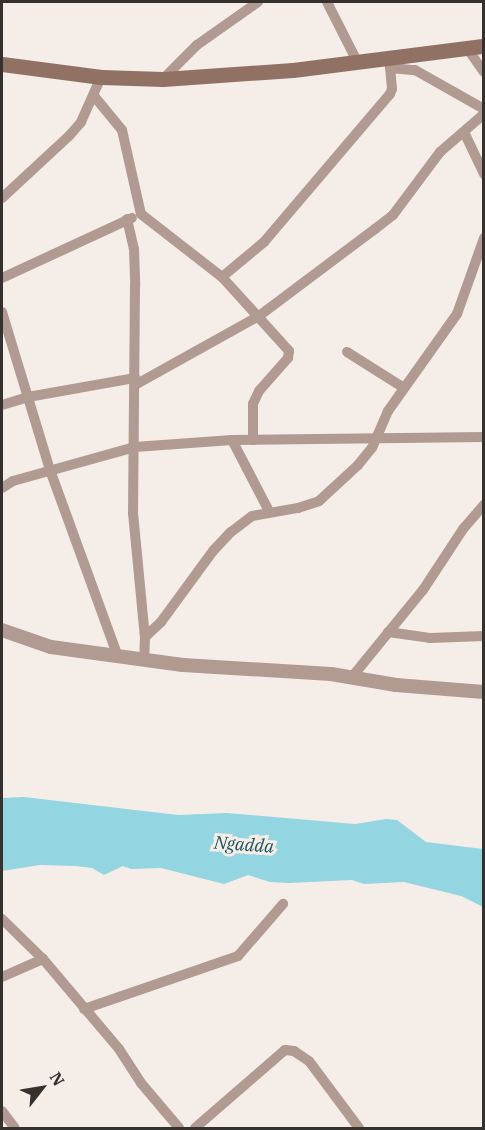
<!DOCTYPE html>
<html>
<head>
<meta charset="utf-8">
<style>
  body { margin:0 }
  #map { position:relative; width:485px; height:1130px; overflow:hidden; background:#f5ede8; font-family:"IBM Plex Serif",serif }
  div>[style] { position:absolute }
  .water>* { inset:0; background:#94d5e2 }
  .minor>* { height:10px; margin:-5px; padding:0 5px; transform-origin:5px; border-radius:5px; background:#b19a92 }
  .tertiary>* { height:14px; margin:-7px; padding:0 7px; transform-origin:7px; border-radius:7px; background:#b19a92 }
  .secondary>* { height:15px; margin:-7.5px; padding:0 7.5px; transform-origin:7.5px; border-radius:7.5px; background:#927165 }
  span { translate:-50% -50%; white-space:nowrap; text-align:center; line-height:1.15; -webkit-text-stroke:6px #f5ede8; paint-order:stroke }
  .water-label { font-size:18px; color:#19505a; font-style:italic }
  .frame { position:absolute; inset:0; border:3px solid #34312f; pointer-events:none }
  .north { position:absolute; left:12px; top:1058px; width:60px; height:60px; -webkit-text-stroke:4px #f5ede8; paint-order:stroke; rotate:59deg; font-size:16px; font-weight:700; line-height:24px; text-align:center; color:#34312f }
  .north::after { content:''; display:block; margin:auto; width:21px; height:27px; background:#34312f; clip-path:polygon(50% 0,100% 100%,50% 72%,0 100%) }
</style>
</head>
<body>
<div id="map">
  <div class="water">
    <div style="clip-path:polygon(24px 797px,178px 815px,227px 813px,355px 824px,386px 819px,397px 820px,426px 842px,483px 849px,483px 907px,461px 896px,404px 882px,364px 884px,352px 880px,289px 883px,270px 882px,248px 875px,224px 884px,161px 868px,131px 869px,123px 866px,104px 875px,92px 868px,76px 866px,40px 865px,2px 871px,2px 798px)"></div>
  </div>
  <div class="minor">
    <div style="left:327px;top:2px;width:68px;rotate:63.1deg"></div>
    <div style="left:467px;top:48px;width:29px;rotate:55deg"></div>
    <div style="left:390px;top:62px;width:6px;rotate:90deg"></div>
    <div style="left:390px;top:68px;width:25px;rotate:5deg"></div>
    <div style="left:415px;top:70px;width:79px;rotate:29.5deg"></div>
    <div style="left:163px;top:79px;width:48px;rotate:-45deg"></div>
    <div style="left:197px;top:45px;width:75px;rotate:-35.2deg"></div>
    <div style="left:94px;top:96px;width:44px;rotate:50.5deg"></div>
    <div style="left:122px;top:130px;width:86px;rotate:77.3deg"></div>
    <div style="left:141px;top:214px;width:103px;rotate:37.9deg"></div>
    <div style="left:222px;top:277px;width:100px;rotate:47.8deg"></div>
    <div style="left:289px;top:351px;width:7px;rotate:98deg"></div>
    <div style="left:288px;top:358px;width:44px;rotate:131.3deg"></div>
    <div style="left:259px;top:391px;width:14px;rotate:115deg"></div>
    <div style="left:253px;top:404px;width:36px;rotate:90deg"></div>
    <div style="left:464px;top:132px;width:47px;rotate:64.5deg"></div>
    <div style="left:2px;top:198px;width:91px;rotate:-42.8deg"></div>
    <div style="left:69px;top:136px;width:18px;rotate:-49deg"></div>
    <div style="left:81px;top:122px;width:49px;rotate:-66deg"></div>
    <div style="left:127px;top:219px;width:31px;rotate:77deg"></div>
    <div style="left:134px;top:249px;width:37px;rotate:88deg"></div>
    <div style="left:135px;top:286px;width:227px;rotate:90.5deg"></div>
    <div style="left:133px;top:513px;width:125px;rotate:84.5deg"></div>
    <div style="left:145px;top:637px;width:23px;rotate:92deg"></div>
    <div style="left:222px;top:277px;width:55px;rotate:-39.8deg"></div>
    <div style="left:264px;top:242px;width:194px;rotate:-49.6deg"></div>
    <div style="left:390px;top:94px;width:5px;rotate:-68deg"></div>
    <div style="left:392px;top:89px;width:21px;rotate:-95deg"></div>
    <div style="left:2px;top:278px;width:143px;rotate:-24.8deg"></div>
    <div style="left:2px;top:312px;width:165px;rotate:73.1deg"></div>
    <div style="left:50px;top:470px;width:199px;rotate:70deg"></div>
    <div style="left:347px;top:352px;width:67px;rotate:32.3deg"></div>
    <div style="left:135px;top:385px;width:142px;rotate:-29.1deg"></div>
    <div style="left:259px;top:316px;width:145px;rotate:-36.9deg"></div>
    <div style="left:375px;top:229px;width:23px;rotate:-38deg"></div>
    <div style="left:393px;top:215px;width:79px;rotate:-53.3deg"></div>
    <div style="left:440px;top:152px;width:58px;rotate:-40.8deg"></div>
    <div style="left:2px;top:405px;width:27px;rotate:-17deg"></div>
    <div style="left:28px;top:397px;width:109px;rotate:-10.1deg"></div>
    <div style="left:232px;top:440px;width:80px;rotate:62.5deg"></div>
    <div style="left:2px;top:488px;width:13px;rotate:-32deg"></div>
    <div style="left:13px;top:481px;width:127px;rotate:-15.6deg"></div>
    <div style="left:135px;top:447px;width:97px;rotate:-4.1deg"></div>
    <div style="left:232px;top:440px;width:252px;rotate:-0.7deg"></div>
    <div style="left:388px;top:632px;width:42px;rotate:8.1deg"></div>
    <div style="left:430px;top:638px;width:54px;rotate:-2.1deg"></div>
    <div style="left:145px;top:637px;width:22px;rotate:-43deg"></div>
    <div style="left:161px;top:622px;width:88px;rotate:-53.8deg"></div>
    <div style="left:213px;top:551px;width:26px;rotate:-47deg"></div>
    <div style="left:231px;top:532px;width:26px;rotate:-37deg"></div>
    <div style="left:252px;top:516px;width:47px;rotate:-9.9deg"></div>
    <div style="left:298px;top:508px;width:22px;rotate:-18deg"></div>
    <div style="left:319px;top:501px;width:53px;rotate:-42.7deg"></div>
    <div style="left:358px;top:465px;width:22px;rotate:-51deg"></div>
    <div style="left:372px;top:448px;width:40px;rotate:-66.6deg"></div>
    <div style="left:388px;top:411px;width:119px;rotate:-54.6deg"></div>
    <div style="left:457px;top:314px;width:81px;rotate:-70.4deg"></div>
    <div style="left:352px;top:677px;width:112px;rotate:-50.8deg"></div>
    <div style="left:423px;top:590px;width:73px;rotate:-56.7deg"></div>
    <div style="left:463px;top:529px;width:32px;rotate:-49deg"></div>
    <div style="left:2px;top:919px;width:57px;rotate:44.3deg"></div>
    <div style="left:43px;top:959px;width:118px;rotate:49.8deg"></div>
    <div style="left:119px;top:1049px;width:40px;rotate:57.1deg"></div>
    <div style="left:141px;top:1083px;width:59px;rotate:49.8deg"></div>
    <div style="left:2px;top:977px;width:45px;rotate:-23.7deg"></div>
    <div style="left:84px;top:1009px;width:163px;rotate:-19deg"></div>
    <div style="left:238px;top:956px;width:69px;rotate:-49.1deg"></div>
    <div style="left:2px;top:1111px;width:21px;rotate:53deg"></div>
    <div style="left:195px;top:1128px;width:119px;rotate:-40.9deg"></div>
    <div style="left:285px;top:1050px;width:9px;rotate:6deg"></div>
    <div style="left:294px;top:1051px;width:18px;rotate:34deg"></div>
    <div style="left:309px;top:1061px;width:84px;rotate:53.3deg"></div>
  </div>
  <div class="tertiary">
    <div style="left:2px;top:630px;width:52px;rotate:19.1deg"></div>
    <div style="left:51px;top:647px;width:133px;rotate:7.8deg"></div>
    <div style="left:183px;top:665px;width:148px;rotate:3.5deg"></div>
    <div style="left:331px;top:674px;width:66px;rotate:9.6deg"></div>
    <div style="left:396px;top:685px;width:88px;rotate:4.5deg"></div>
  </div>
  <div class="secondary">
    <div style="left:2px;top:64px;width:100px;rotate:7.5deg"></div>
    <div style="left:101px;top:77px;width:62px;rotate:1.8deg"></div>
    <div style="left:163px;top:79px;width:130px;rotate:-4deg"></div>
    <div style="left:293px;top:70px;width:193px;rotate:-7.2deg"></div>
  </div>
  <div class="water-label">
    <span style="left:244px;top:845px;rotate:4deg">Ngadda</span>
  </div>
  <div class="frame"></div>
  <div class="north">N</div>
</div>
</body>
</html>
